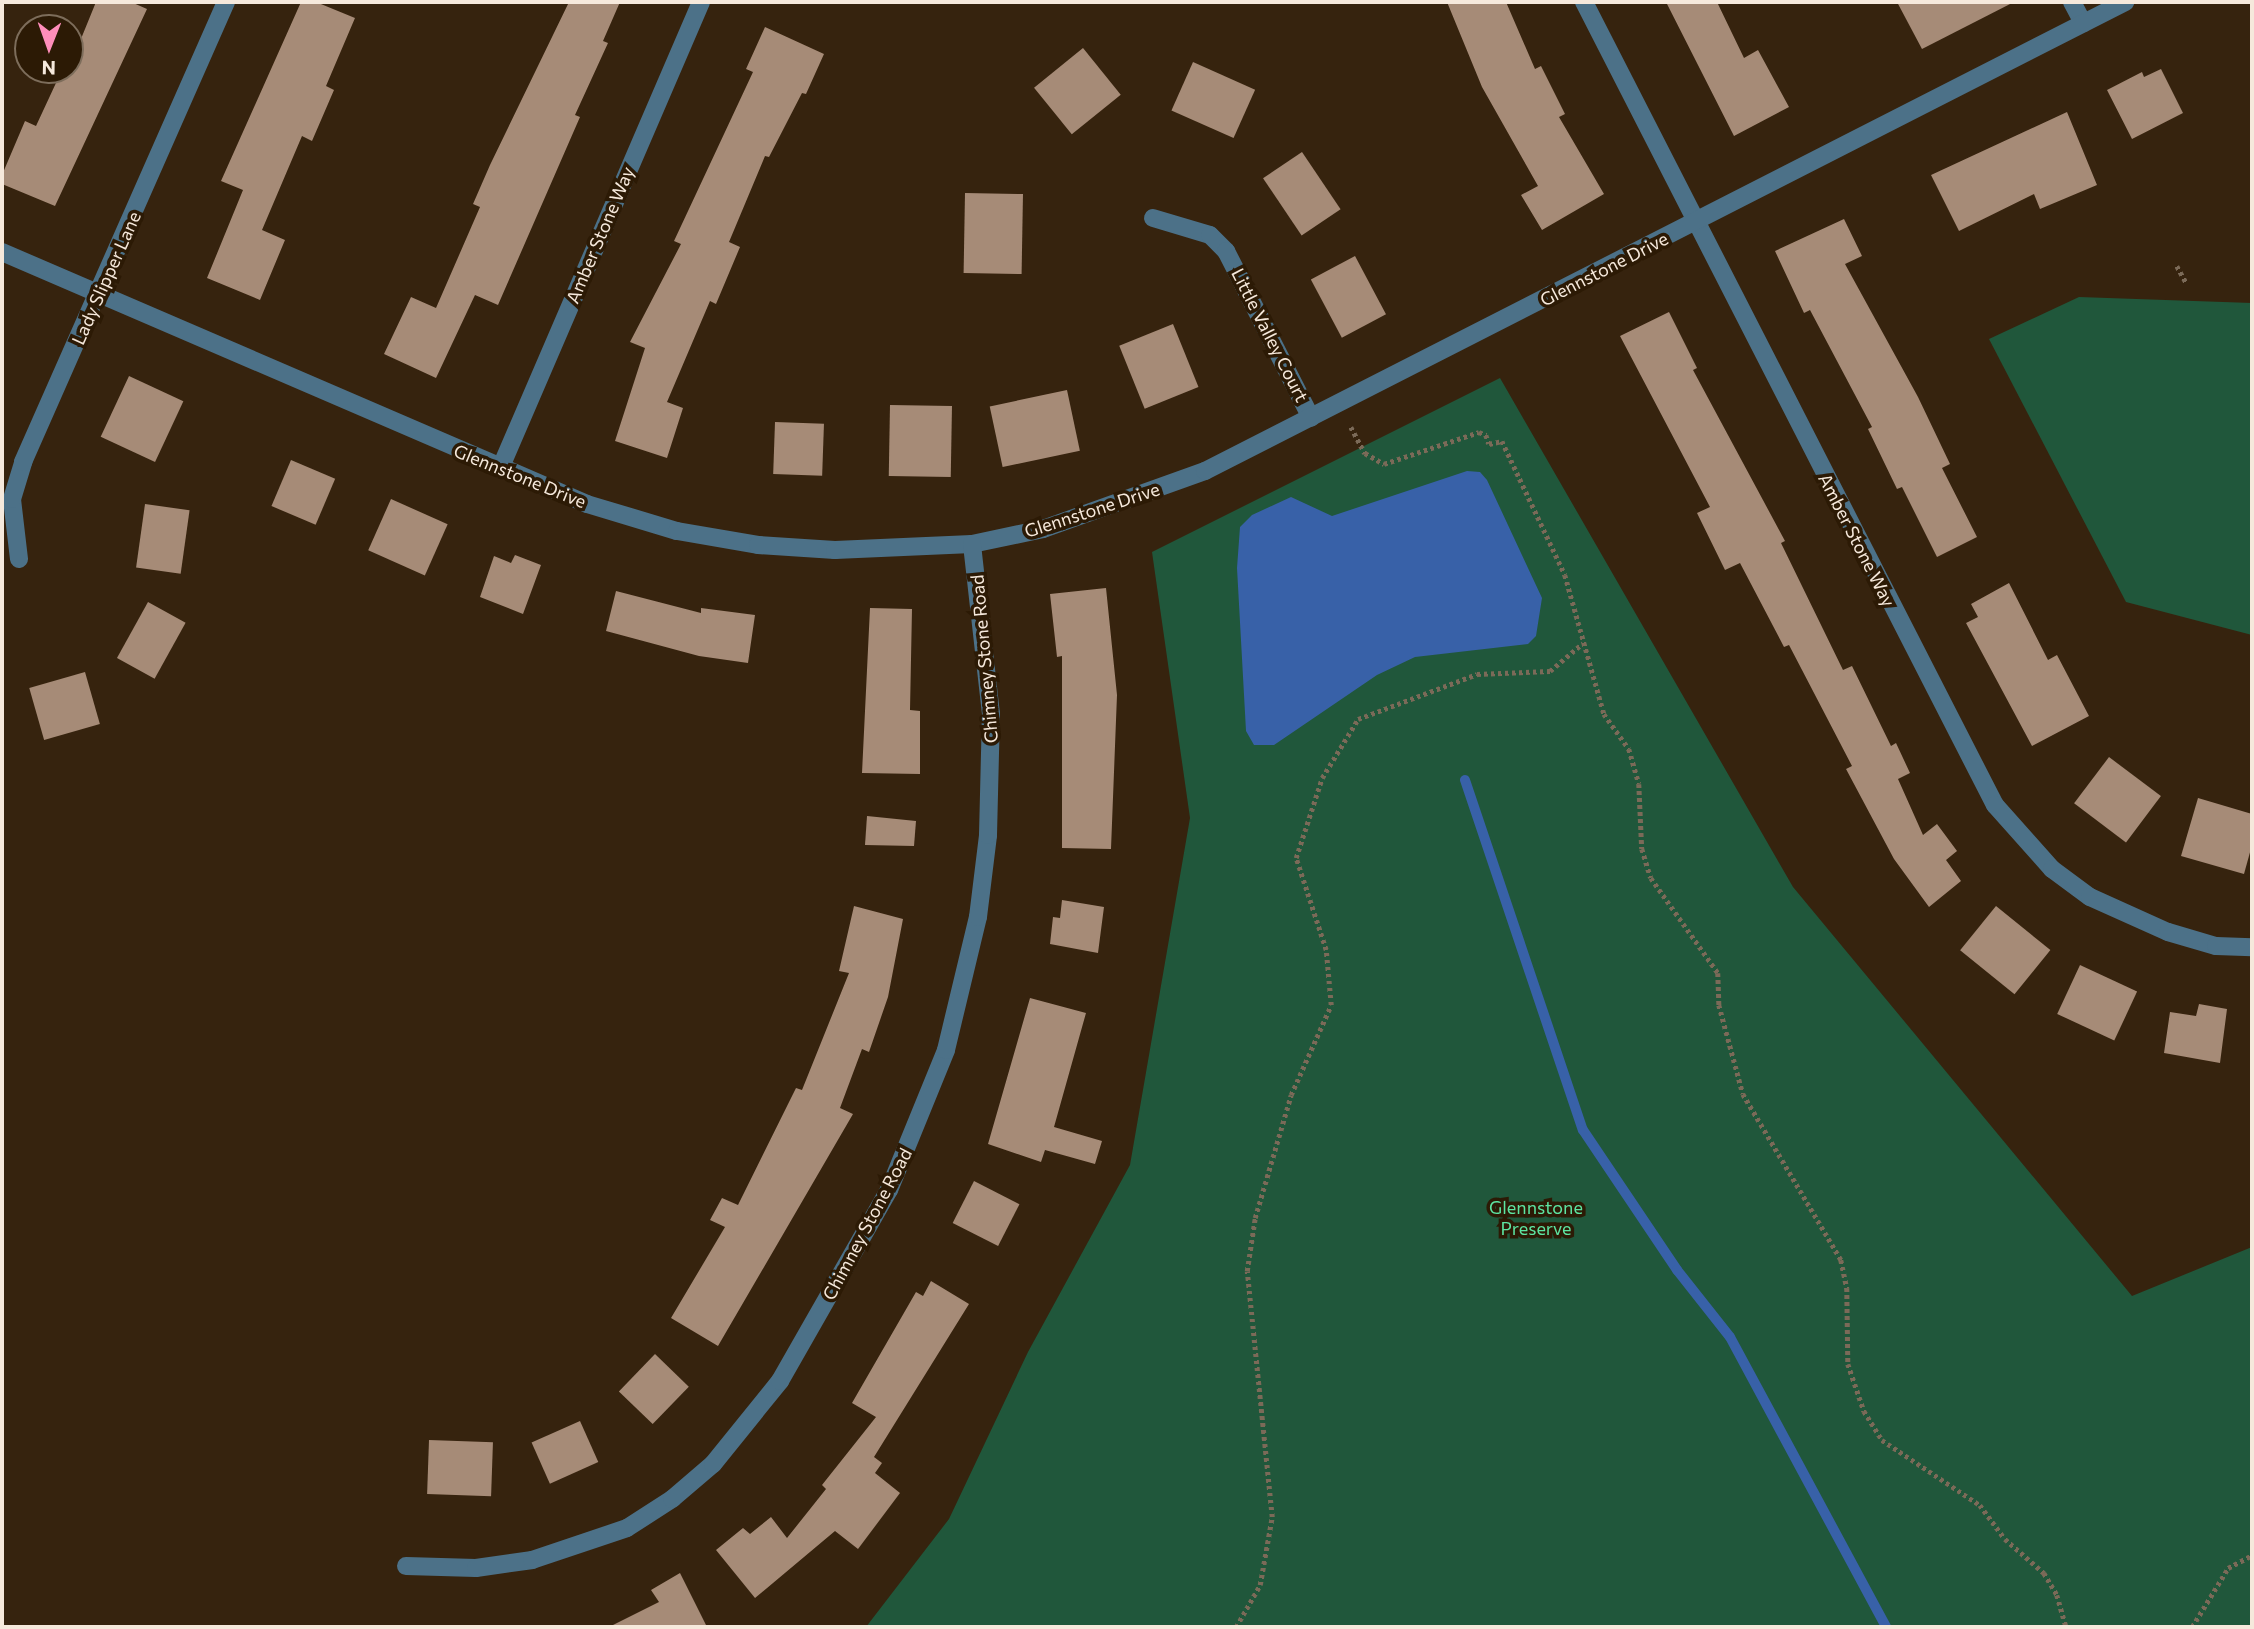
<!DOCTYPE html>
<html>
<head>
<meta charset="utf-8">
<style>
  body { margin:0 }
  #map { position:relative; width:2254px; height:1629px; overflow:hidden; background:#36230e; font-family:Commissioner,sans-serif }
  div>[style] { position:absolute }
  .green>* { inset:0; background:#20573b }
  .water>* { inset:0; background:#3861a8 }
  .stream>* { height:10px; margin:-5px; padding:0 5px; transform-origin:5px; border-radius:5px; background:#3861a8 }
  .building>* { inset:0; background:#a68b77; transform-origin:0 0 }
  .path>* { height:4.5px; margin-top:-2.25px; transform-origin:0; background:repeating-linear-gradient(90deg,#7b6a58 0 3.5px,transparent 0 7px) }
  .minor>* { height:18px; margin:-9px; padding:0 9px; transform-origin:9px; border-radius:9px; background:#4c7188 }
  span { translate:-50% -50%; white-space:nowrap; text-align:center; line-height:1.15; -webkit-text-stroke:7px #2c1a05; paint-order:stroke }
  .street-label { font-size:18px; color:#f6e9dc }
  .park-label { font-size:18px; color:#5de5a2 }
  .frame { position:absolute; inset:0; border:4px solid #f6e9dc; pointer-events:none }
  .north { position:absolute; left:14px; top:14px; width:70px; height:70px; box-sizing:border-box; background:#2c1a05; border:2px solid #7d6d5b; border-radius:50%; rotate:181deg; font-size:19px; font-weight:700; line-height:28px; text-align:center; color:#f6e9dc }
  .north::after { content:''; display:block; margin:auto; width:24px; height:32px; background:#ff8ebb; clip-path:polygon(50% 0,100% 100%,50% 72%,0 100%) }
</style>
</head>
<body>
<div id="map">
  <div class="green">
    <div style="clip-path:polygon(2079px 297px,2252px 303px,2252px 635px,2126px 602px,1989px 339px)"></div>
    <div style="clip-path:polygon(1500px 378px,1793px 887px,2132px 1296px,2252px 1247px,2252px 1627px,866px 1627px,949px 1519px,1028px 1352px,1130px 1165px,1190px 818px,1152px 552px)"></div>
  </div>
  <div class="water">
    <div style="clip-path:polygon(1467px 471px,1480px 472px,1487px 480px,1542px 598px,1536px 636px,1528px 644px,1415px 657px,1377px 675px,1274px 745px,1254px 745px,1246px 731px,1237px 568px,1240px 527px,1252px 515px,1291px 497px,1332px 516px)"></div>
  </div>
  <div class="stream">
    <div style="left:1465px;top:780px;width:369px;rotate:71.4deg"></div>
    <div style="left:1583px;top:1130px;width:169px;rotate:56.1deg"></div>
    <div style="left:1677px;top:1270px;width:85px;rotate:51.7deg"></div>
    <div style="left:1730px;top:1337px;width:329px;rotate:61.7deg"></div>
  </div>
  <div class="building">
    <div style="clip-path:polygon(96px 2px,131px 2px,147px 9px,55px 206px,2px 184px,2px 175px,25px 121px,36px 126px,62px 70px,70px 70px,70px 54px,74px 56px)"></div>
    <div style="clip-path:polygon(301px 2px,316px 2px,355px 18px,326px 86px,334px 90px,312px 141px,302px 136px,262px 230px,285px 240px,260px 300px,207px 278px,243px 190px,221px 181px)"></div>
    <div style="clip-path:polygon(569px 2px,620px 2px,603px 41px,608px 43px,575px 115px,580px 117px,498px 305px,475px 295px,436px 378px,384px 354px,411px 297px,436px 308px,480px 207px,473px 204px,490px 165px)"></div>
    <div style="clip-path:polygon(1447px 2px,1506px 2px,1535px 69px,1541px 66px,1565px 114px,1559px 117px,1604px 194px,1542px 230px,1521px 195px,1538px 186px,1482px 87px)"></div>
    <div style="clip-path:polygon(1666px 2px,1717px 2px,1744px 58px,1758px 50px,1789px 107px,1734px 136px)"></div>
    <div style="clip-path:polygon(1897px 2px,2014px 2px,1922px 49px)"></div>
    <div style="clip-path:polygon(765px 27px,824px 54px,806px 94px,802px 93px,769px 157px,765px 156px,729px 242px,740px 247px,716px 304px,710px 301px,667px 402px,683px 408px,667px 458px,615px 441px,645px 348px,630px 342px,681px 244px,674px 241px,753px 72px,746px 69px)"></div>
    <div style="left:1083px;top:48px;width:60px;height:63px;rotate:51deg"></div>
    <div style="left:1193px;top:62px;width:68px;height:53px;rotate:24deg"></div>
    <div style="clip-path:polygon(2161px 69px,2183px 113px,2132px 139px,2107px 90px,2142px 72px,2144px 77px)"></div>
    <div style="clip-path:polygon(2067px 112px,2097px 185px,2040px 209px,2034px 194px,1959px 231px,1931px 175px)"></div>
    <div style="left:1302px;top:152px;width:69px;height:47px;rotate:56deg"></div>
    <div style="left:965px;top:193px;width:58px;height:80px;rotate:1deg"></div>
    <div style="clip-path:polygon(1844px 219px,1862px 256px,1845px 264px,1918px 397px,1950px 464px,1942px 468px,1977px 537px,1937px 557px,1902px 487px,1897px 489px,1868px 429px,1872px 427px,1810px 310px,1804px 313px,1775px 251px)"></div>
    <div style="left:1355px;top:256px;width:66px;height:50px;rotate:62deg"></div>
    <div style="clip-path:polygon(1669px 312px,1697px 368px,1693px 370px,1785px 541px,1781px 543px,1843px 670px,1852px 666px,1891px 746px,1896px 743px,1910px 773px,1898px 779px,1923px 835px,1937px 824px,1957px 851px,1946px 860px,1961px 881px,1929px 907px,1894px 859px,1846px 769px,1852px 766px,1789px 645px,1784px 647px,1740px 563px,1725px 570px,1697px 513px,1710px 507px,1620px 336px)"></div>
    <div style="left:1173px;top:324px;width:68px;height:58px;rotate:68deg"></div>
    <div style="left:129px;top:376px;width:60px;height:67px;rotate:25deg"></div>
    <div style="left:1067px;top:390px;width:62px;height:79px;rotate:78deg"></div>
    <div style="left:890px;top:405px;width:62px;height:71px;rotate:1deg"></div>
    <div style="left:775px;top:422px;width:49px;height:52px;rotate:2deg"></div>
    <div style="left:291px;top:460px;width:48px;height:50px;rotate:23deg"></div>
    <div style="left:391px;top:499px;width:62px;height:56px;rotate:24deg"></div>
    <div style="left:145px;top:504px;width:45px;height:64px;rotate:8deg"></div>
    <div style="clip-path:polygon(515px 555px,541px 565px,523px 614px,480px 597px,494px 556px,511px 563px)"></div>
    <div style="clip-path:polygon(2009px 583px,2048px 660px,2057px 655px,2089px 716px,2032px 746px,1966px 623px,1978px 617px,1971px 604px)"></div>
    <div style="clip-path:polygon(1106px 588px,1117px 695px,1111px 849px,1062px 848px,1062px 656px,1057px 657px,1050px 594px)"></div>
    <div style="clip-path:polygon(616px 591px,701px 613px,701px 608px,755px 615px,748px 663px,699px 656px,606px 631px)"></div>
    <div style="left:148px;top:602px;width:43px;height:64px;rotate:29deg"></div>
    <div style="clip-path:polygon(870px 608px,912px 609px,910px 710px,920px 711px,920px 774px,862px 773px)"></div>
    <div style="left:85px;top:672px;width:54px;height:58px;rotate:74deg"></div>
    <div style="left:2109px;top:757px;width:65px;height:58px;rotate:37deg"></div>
    <div style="clip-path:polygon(2198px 798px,2252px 814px,2252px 845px,2244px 874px,2181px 856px)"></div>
    <div style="clip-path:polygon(867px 816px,916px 821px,914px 846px,865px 845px)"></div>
    <div style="clip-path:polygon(1062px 900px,1104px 907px,1098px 953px,1050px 944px,1053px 917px,1060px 918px)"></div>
    <div style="clip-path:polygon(854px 906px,903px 919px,888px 997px,869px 1052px,862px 1049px,840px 1108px,853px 1114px,718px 1346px,671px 1318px,725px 1227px,710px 1220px,722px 1198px,738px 1205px,796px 1088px,802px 1090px,849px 973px,839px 971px)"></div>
    <div style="left:1996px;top:906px;width:70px;height:57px;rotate:39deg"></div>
    <div style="left:2080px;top:965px;width:63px;height:54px;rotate:25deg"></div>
    <div style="clip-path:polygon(1030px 998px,1086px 1013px,1054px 1127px,1102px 1141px,1095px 1164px,1045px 1150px,1041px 1162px,988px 1144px)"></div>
    <div style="clip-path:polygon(2199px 1004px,2227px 1009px,2220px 1063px,2164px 1053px,2170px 1012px,2196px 1016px)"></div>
    <div style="left:974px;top:1181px;width:51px;height:47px;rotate:27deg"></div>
    <div style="clip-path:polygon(931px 1281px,969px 1304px,874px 1457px,882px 1463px,875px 1473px,900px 1493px,858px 1549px,835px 1531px,755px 1598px,716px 1550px,743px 1528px,750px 1534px,771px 1517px,787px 1538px,826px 1489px,822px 1485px,876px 1417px,852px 1403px,916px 1292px,923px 1296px)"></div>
    <div style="left:655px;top:1354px;width:47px;height:52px;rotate:44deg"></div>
    <div style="left:580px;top:1421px;width:45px;height:53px;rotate:66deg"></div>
    <div style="left:429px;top:1440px;width:64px;height:54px;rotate:2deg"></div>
    <div style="clip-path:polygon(680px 1573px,707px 1627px,609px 1627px,659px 1602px,651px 1590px)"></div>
  </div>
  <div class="path">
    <div style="left:2177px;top:266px;width:18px;rotate:61deg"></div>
    <div style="left:1351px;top:427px;width:30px;rotate:62deg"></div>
    <div style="left:1365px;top:453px;width:22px;rotate:30deg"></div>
    <div style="left:1384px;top:464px;width:100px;rotate:-18.6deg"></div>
    <div style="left:1479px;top:432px;width:8px;rotate:23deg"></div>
    <div style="left:1486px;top:435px;width:9px;rotate:72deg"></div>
    <div style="left:1489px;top:444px;width:13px;rotate:-13deg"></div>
    <div style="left:1502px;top:441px;width:148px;rotate:64.8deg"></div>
    <div style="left:1565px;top:575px;width:144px;rotate:74.3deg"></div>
    <div style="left:1604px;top:714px;width:43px;rotate:54.5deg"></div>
    <div style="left:1629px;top:749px;width:36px;rotate:74deg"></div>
    <div style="left:1639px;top:784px;width:65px;rotate:87.4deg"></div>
    <div style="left:1642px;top:849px;width:30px;rotate:73deg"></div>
    <div style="left:1651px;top:878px;width:116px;rotate:54.8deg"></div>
    <div style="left:1718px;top:973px;width:32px;rotate:88deg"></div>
    <div style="left:1719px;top:1005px;width:92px;rotate:74.9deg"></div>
    <div style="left:1743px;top:1094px;width:193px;rotate:59.4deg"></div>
    <div style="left:1841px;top:1260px;width:29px;rotate:78deg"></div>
    <div style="left:1847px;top:1288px;width:76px;rotate:89.2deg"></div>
    <div style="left:1848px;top:1364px;width:50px;rotate:71.2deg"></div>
    <div style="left:1864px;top:1411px;width:34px;rotate:58deg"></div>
    <div style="left:1882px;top:1440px;width:118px;rotate:33.6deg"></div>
    <div style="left:1980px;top:1505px;width:42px;rotate:53.7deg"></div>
    <div style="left:2005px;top:1539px;width:52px;rotate:41.1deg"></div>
    <div style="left:2044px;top:1573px;width:26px;rotate:59deg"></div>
    <div style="left:2057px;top:1595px;width:33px;rotate:74deg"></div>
    <div style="left:1236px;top:1627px;width:48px;rotate:-60.3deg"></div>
    <div style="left:1260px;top:1585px;width:69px;rotate:-80deg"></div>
    <div style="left:1272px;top:1517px;width:247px;rotate:-95.8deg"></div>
    <div style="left:1247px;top:1271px;width:54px;rotate:-81.4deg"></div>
    <div style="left:1255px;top:1218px;width:128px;rotate:-73.7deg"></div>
    <div style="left:1291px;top:1095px;width:98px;rotate:-66deg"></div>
    <div style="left:1331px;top:1005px;width:55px;rotate:-95.2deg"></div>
    <div style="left:1326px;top:950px;width:97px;rotate:-108.1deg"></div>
    <div style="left:1296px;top:858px;width:84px;rotate:-72deg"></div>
    <div style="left:1322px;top:778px;width:69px;rotate:-58.6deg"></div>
    <div style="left:1358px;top:719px;width:127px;rotate:-20.7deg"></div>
    <div style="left:1477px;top:674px;width:73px;rotate:-2.4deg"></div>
    <div style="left:1550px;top:671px;width:43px;rotate:-40.3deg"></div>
    <div style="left:2192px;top:1627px;width:69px;rotate:-58.6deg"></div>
    <div style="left:2228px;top:1568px;width:27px;rotate:-28deg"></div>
  </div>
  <div class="minor">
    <div style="left:1584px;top:2px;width:902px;rotate:62.9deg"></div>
    <div style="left:1995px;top:805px;width:86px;rotate:48.3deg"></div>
    <div style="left:2052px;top:869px;width:47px;rotate:36.4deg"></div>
    <div style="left:2090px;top:897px;width:85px;rotate:24.2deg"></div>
    <div style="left:2168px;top:932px;width:50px;rotate:16.3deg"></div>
    <div style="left:2216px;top:946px;width:36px;rotate:2deg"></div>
    <div style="left:2072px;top:2px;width:24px;rotate:62deg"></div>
    <div style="left:1153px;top:218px;width:59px;rotate:16.6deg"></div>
    <div style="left:1210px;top:235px;width:23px;rotate:45deg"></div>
    <div style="left:1226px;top:251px;width:187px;rotate:63deg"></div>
    <div style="left:2px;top:252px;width:637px;rotate:23.3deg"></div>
    <div style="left:587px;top:504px;width:94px;rotate:16.7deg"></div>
    <div style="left:677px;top:531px;width:82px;rotate:9.8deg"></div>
    <div style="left:758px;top:545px;width:77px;rotate:3.7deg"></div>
    <div style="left:835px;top:550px;width:137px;rotate:-2.5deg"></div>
    <div style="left:972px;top:544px;width:73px;rotate:-11.9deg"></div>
    <div style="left:1043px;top:529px;width:172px;rotate:-19.7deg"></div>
    <div style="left:1205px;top:471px;width:1033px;rotate:-27.01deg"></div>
    <div style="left:500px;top:469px;width:508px;rotate:-66.71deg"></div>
    <div style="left:19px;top:559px;width:60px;rotate:-96.7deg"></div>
    <div style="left:12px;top:499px;width:39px;rotate:-73deg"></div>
    <div style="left:23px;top:462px;width:503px;rotate:-66.19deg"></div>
    <div style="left:406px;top:1566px;width:70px;rotate:1.6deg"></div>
    <div style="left:476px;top:1568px;width:57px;rotate:-8.1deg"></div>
    <div style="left:532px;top:1560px;width:100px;rotate:-18.6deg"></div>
    <div style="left:627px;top:1528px;width:54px;rotate:-32.8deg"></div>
    <div style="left:672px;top:1499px;width:54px;rotate:-40.5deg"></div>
    <div style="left:713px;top:1464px;width:107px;rotate:-51.1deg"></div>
    <div style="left:780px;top:1381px;width:220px;rotate:-60.3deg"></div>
    <div style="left:889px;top:1190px;width:151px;rotate:-67.8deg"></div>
    <div style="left:946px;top:1050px;width:137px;rotate:-76.5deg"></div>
    <div style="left:978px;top:917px;width:83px;rotate:-83deg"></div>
    <div style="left:988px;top:835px;width:121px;rotate:-88.6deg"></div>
    <div style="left:991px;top:714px;width:171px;rotate:-96.4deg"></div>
  </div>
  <div class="street-label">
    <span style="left:600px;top:235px;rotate:-67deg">Amber Stone Way</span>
    <span style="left:1604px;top:269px;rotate:-27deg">Glennstone Drive</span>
    <span style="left:106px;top:278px;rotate:-66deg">Lady Slipper Lane</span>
    <span style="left:1270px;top:335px;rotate:63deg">Little Valley Court</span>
    <span style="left:520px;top:476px;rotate:22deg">Glennstone Drive</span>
    <span style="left:1092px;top:510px;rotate:-18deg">Glennstone Drive</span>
    <span style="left:1857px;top:540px;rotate:63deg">Amber Stone Way</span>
    <span style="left:984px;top:659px;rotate:-95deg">Chimney Stone Road</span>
    <span style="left:867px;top:1224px;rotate:-62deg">Chimney Stone Road</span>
  </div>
  <div class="park-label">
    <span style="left:1536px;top:1218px">Glennstone<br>Preserve</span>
  </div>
  <div class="frame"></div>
  <div class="north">N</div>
</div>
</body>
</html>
